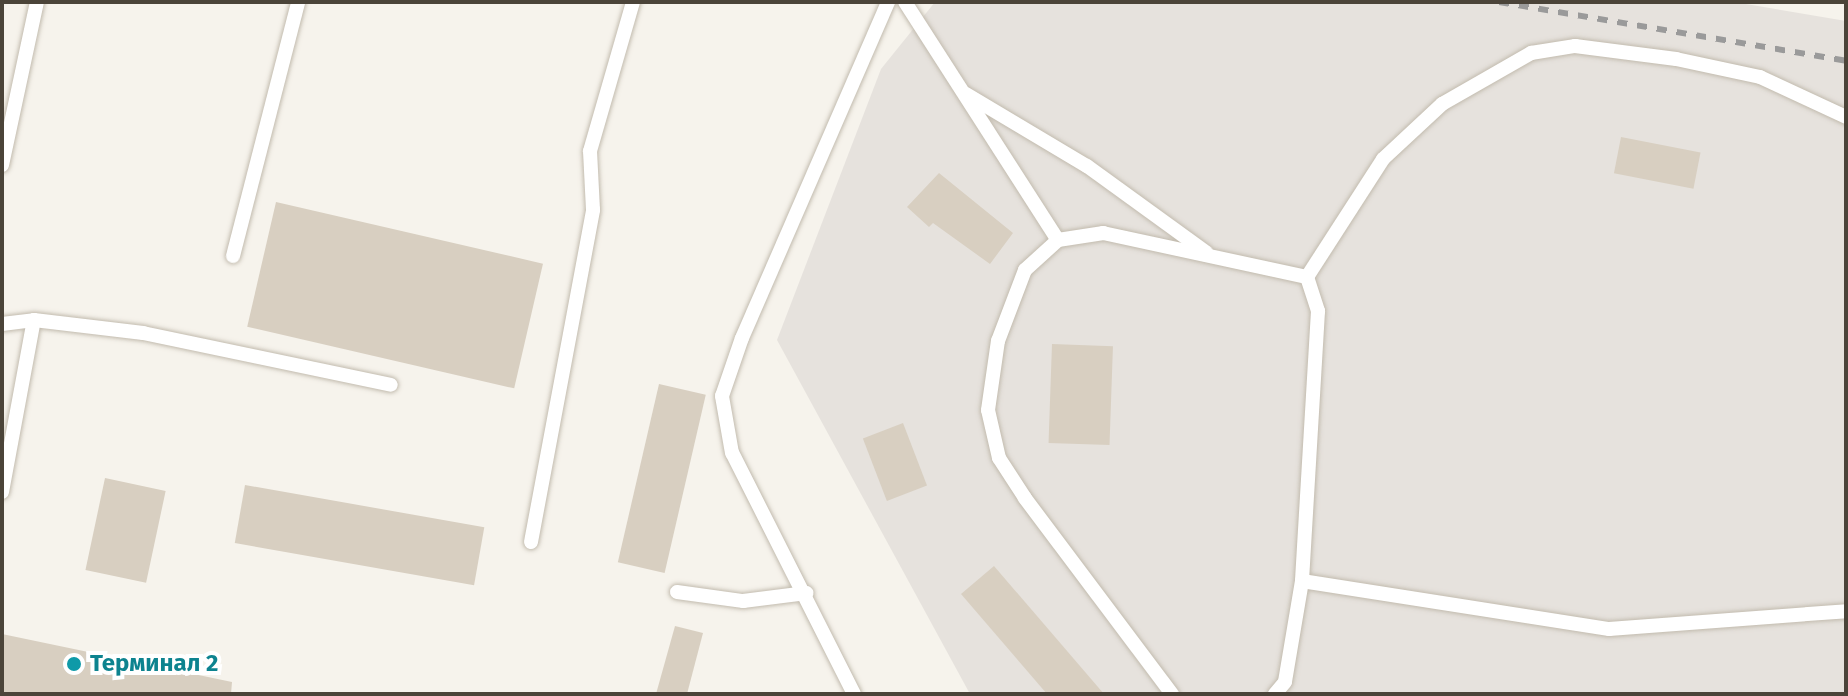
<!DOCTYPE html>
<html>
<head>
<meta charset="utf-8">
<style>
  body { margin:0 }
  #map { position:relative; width:1848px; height:696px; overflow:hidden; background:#f6f3ec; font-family:"Fira Sans",sans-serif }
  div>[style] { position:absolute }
  .industrial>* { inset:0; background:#e6e2dd }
  .building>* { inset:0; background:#d8cfc1; transform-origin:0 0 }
  .roads { filter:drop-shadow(0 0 2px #c2bbae) drop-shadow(0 0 2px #c2bbae) }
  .lane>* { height:14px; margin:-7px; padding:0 7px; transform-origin:7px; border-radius:7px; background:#fff }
  .rail>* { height:6px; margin-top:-3px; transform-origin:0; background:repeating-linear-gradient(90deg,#9a9a9a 0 10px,transparent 0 20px) }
  .dots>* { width:22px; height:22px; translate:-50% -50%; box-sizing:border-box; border:4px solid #fff; border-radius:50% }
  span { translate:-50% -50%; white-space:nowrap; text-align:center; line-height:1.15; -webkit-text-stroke:8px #fff; paint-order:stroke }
  .culture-label { font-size:24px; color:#0d838f; font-weight:700 }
  .left { translate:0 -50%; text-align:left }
  .frame { position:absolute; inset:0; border:4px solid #4b4439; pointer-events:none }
</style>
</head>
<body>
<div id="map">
  <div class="industrial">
    <div style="clip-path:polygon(935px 2px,1734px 2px,1846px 21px,1846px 694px,970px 694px,777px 340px,881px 69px)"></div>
  </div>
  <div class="building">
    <div style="left:1621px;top:137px;width:81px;height:37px;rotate:11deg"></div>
    <div style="clip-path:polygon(939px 173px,1013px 233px,990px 264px,933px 223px,929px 227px,907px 207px)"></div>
    <div style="left:276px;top:202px;width:274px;height:128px;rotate:13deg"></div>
    <div style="left:1052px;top:344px;width:61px;height:99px;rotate:2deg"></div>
    <div style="left:659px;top:384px;width:48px;height:183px;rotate:13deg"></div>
    <div style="left:903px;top:423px;width:67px;height:43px;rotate:69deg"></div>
    <div style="left:105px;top:478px;width:62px;height:94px;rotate:12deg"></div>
    <div style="left:245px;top:485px;width:243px;height:59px;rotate:10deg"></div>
    <div style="clip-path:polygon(994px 566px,1104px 694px,1047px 694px,961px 594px)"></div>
    <div style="clip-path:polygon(675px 626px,703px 633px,687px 694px,656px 694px)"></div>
    <div style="clip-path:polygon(2px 634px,232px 682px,231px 694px,2px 694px)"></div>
  </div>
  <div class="roads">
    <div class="lane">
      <div style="left:905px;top:2px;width:283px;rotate:57.3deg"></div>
      <div style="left:966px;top:94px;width:141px;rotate:30.8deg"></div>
      <div style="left:1087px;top:166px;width:147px;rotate:35.9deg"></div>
      <div style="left:2px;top:165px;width:167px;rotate:-77.9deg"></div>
      <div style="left:233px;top:256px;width:262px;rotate:-75.6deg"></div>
      <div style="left:1307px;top:277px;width:140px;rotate:-57.2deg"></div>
      <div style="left:1383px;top:159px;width:81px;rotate:-43deg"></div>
      <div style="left:1442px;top:104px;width:103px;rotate:-29.8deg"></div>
      <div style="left:1531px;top:53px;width:45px;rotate:-9deg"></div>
      <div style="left:1575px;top:46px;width:102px;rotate:7.3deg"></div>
      <div style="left:1676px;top:59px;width:86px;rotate:12.1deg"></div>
      <div style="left:1760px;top:77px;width:95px;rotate:24.9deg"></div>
      <div style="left:2px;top:324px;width:32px;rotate:-7deg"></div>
      <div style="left:2px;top:492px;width:175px;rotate:-79.5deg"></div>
      <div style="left:34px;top:320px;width:110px;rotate:6.8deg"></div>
      <div style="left:143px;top:333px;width:253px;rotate:11.8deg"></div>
      <div style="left:531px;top:542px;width:338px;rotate:-79.4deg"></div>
      <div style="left:593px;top:210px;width:59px;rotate:-92.9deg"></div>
      <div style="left:590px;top:151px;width:155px;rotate:-73.9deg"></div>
      <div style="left:1302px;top:581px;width:311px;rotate:8.9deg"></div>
      <div style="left:1609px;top:629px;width:238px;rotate:-4.3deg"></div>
      <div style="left:677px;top:592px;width:67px;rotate:7.8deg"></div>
      <div style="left:743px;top:601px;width:64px;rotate:-7.2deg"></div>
      <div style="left:854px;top:694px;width:270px;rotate:-116.8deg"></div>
      <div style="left:732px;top:453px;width:58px;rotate:-100deg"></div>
      <div style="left:722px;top:396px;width:61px;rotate:-71deg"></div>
      <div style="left:742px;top:338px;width:366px;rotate:-66.5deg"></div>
      <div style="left:1172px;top:694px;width:245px;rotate:-126.9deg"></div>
      <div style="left:1025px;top:498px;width:48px;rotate:-123deg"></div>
      <div style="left:999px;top:458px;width:49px;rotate:-102.9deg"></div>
      <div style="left:988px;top:410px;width:70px;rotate:-81.8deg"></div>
      <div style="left:998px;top:341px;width:76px;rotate:-69.2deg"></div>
      <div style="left:1025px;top:270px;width:45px;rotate:-42.3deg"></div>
      <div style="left:1058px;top:240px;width:46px;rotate:-8.8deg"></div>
      <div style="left:1103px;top:233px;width:209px;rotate:12.2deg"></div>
      <div style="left:1307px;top:277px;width:36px;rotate:72deg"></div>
      <div style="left:1318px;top:311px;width:270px;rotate:93.4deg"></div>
      <div style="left:1302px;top:581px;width:102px;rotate:99.6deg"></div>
      <div style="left:1285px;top:682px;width:16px;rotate:130deg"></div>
    </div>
  </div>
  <div class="rail">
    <div style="left:1499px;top:2px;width:352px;rotate:9.6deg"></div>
  </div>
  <div class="dots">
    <div style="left:74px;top:664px;background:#0f9aa8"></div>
  </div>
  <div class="culture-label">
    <span class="left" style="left:90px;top:664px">Терминал 2</span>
  </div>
  <div class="frame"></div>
</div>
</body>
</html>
